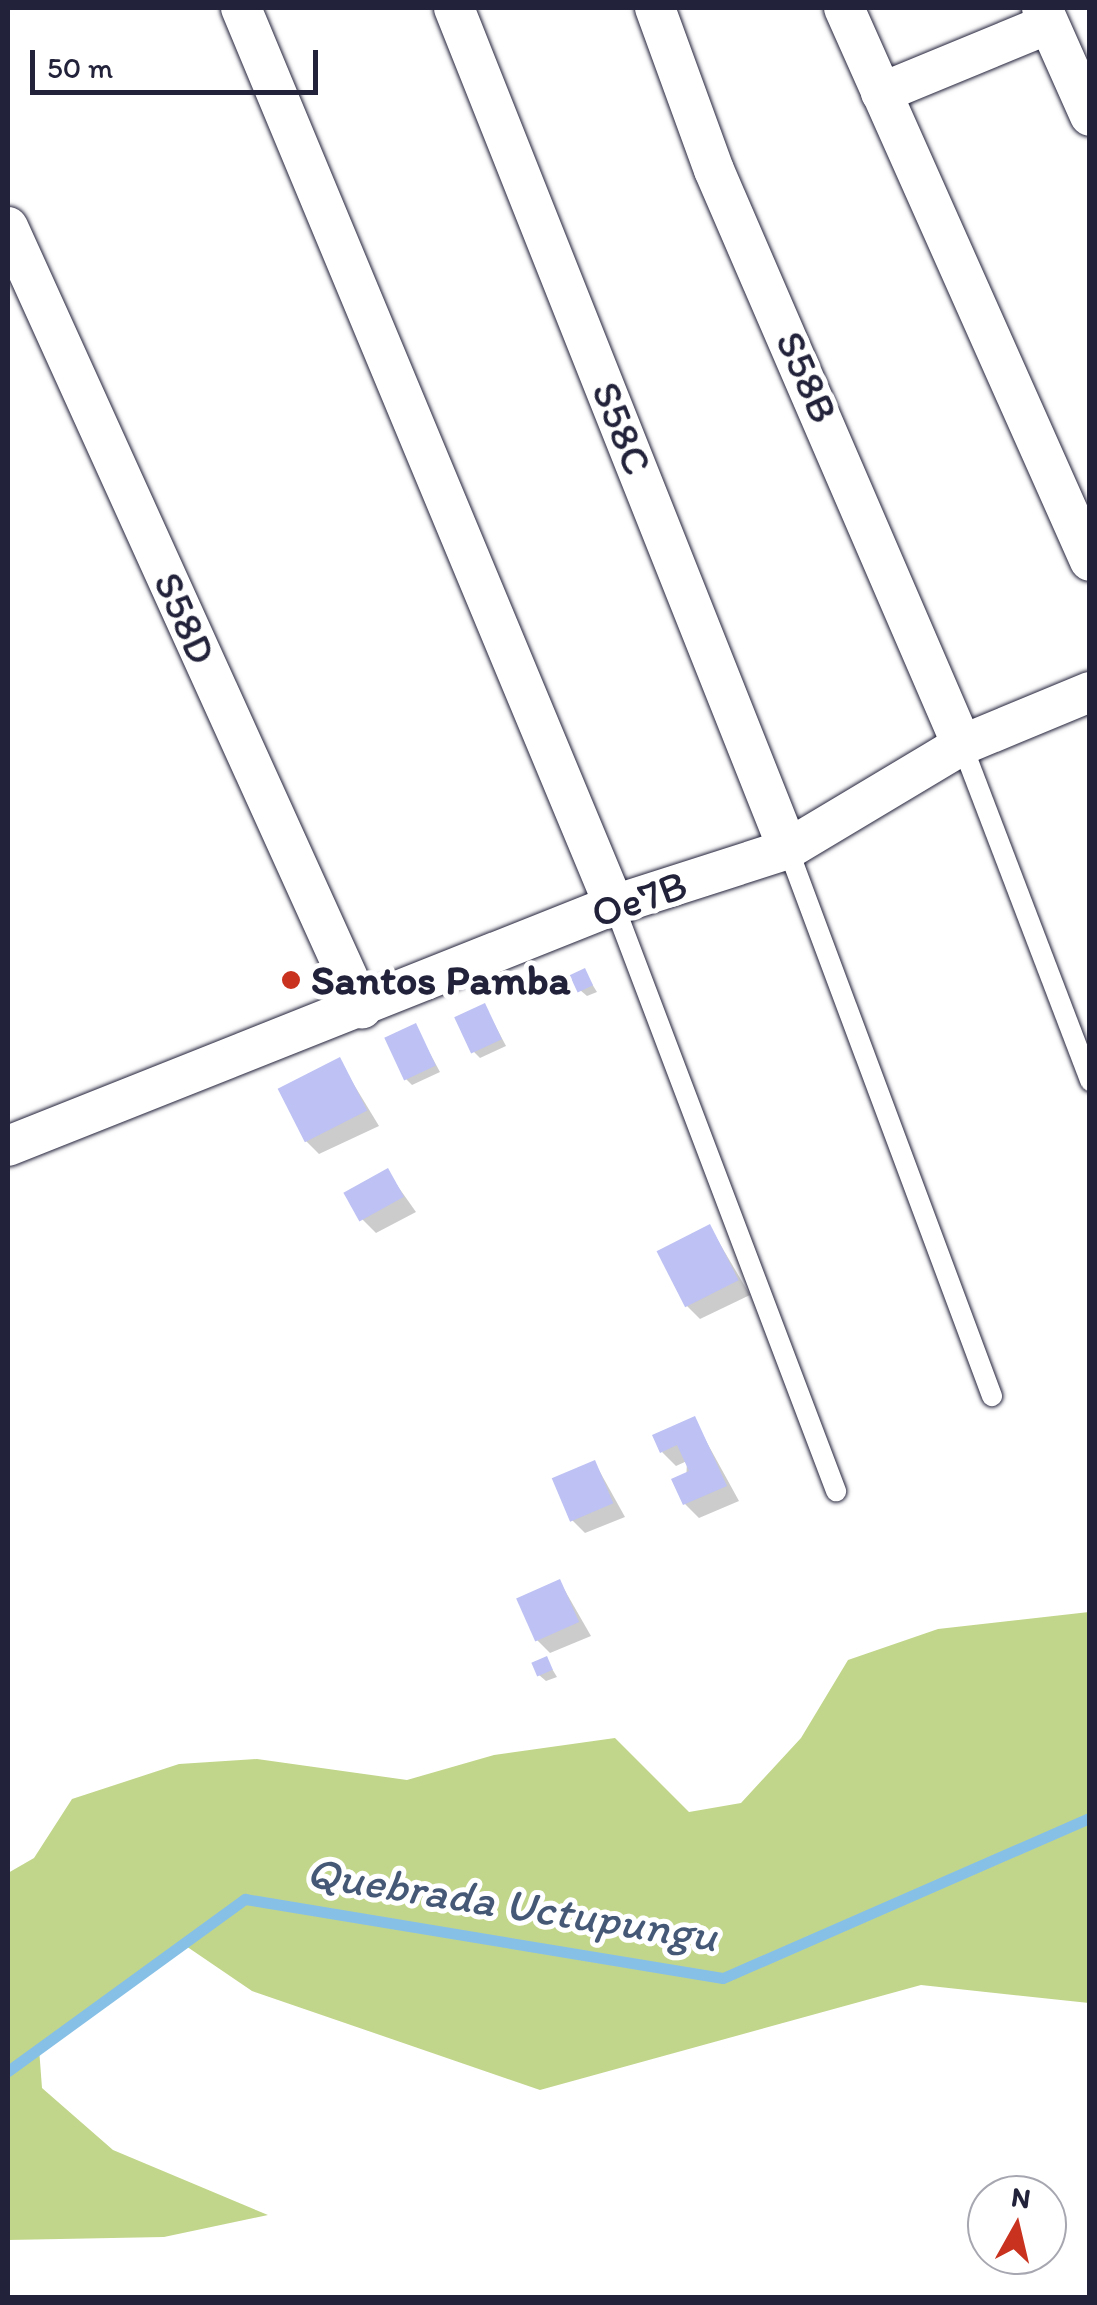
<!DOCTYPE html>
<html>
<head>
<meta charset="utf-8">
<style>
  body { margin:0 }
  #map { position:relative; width:1097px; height:2305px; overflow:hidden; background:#fff; font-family:Itim,sans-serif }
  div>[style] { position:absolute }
  .green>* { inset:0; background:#c2d68b }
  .shadow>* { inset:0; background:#0003 }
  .stream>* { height:11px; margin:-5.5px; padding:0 5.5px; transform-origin:5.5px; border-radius:5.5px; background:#87c0e6 }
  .building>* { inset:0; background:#bdc1f3; transform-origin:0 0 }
  .roads { filter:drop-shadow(0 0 2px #22223b) drop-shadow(0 0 2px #22223b) }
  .service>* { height:20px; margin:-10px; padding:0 10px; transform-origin:10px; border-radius:10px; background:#fff }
  .minor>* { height:40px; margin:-20px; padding:0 20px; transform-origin:20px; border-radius:20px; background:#fff }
  .dots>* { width:28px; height:28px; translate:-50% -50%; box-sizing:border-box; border:5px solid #fff; border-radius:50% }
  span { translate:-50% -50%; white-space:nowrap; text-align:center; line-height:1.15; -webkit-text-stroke:10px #fff; paint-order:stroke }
  .street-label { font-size:42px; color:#22223b }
  .poi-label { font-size:42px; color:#22223b; font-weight:700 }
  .left { translate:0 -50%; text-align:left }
  .water-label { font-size:45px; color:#455977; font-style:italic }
  .frame { position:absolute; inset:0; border:10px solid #22223b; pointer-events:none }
  .north { position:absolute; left:967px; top:2175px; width:100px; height:100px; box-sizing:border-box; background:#fff; border:2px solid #a7a7b1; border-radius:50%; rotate:8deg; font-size:28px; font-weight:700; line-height:40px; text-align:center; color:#22223b }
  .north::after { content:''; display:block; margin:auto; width:35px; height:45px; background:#c8321e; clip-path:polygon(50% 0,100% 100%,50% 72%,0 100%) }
  .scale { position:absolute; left:30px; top:50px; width:288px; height:45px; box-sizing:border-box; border:5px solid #22223b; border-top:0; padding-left:12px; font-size:30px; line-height:35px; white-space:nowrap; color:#22223b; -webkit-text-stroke:8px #fff; paint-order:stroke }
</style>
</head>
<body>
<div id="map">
  <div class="green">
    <div style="clip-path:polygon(1089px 1612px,1089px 2003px,921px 1985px,540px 2090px,252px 1991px,183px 1944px,39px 2048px,42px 2088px,113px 2150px,268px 2215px,164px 2237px,8px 2240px,8px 1873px,34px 1858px,72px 1799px,179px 1764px,257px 1759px,407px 1780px,494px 1755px,615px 1738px,689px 1812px,741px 1803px,801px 1738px,848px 1660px,938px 1629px)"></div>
  </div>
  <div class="shadow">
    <div style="clip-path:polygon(584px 971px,597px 992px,587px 996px,580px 990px)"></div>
    <div style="clip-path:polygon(485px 1006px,506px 1046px,480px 1058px,474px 1052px)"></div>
    <div style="clip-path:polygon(415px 1026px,440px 1072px,412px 1085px,406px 1079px)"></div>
    <div style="clip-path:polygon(339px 1060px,379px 1126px,319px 1154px,305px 1140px)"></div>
    <div style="clip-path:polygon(387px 1171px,416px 1212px,376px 1233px,362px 1219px)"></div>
    <div style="clip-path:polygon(710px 1227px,750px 1295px,700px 1319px,686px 1305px)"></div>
    <div style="clip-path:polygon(694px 1419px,739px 1501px,699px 1518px,685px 1504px,687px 1461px,676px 1466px,662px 1452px)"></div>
    <div style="clip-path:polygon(595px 1463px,625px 1517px,585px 1533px,571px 1519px)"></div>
    <div style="clip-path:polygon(560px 1582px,591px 1636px,550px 1653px,536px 1639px)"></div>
    <div style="clip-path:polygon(546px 1659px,557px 1677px,546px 1681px,539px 1675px)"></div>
  </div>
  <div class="stream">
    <div style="left:8px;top:2071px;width:293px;rotate:-36deg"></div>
    <div style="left:245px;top:1899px;width:484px;rotate:9.4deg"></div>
    <div style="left:723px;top:1978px;width:400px;rotate:-23.6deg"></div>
  </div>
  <div class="building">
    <div style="left:585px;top:968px;width:19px;height:17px;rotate:65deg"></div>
    <div style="left:485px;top:1003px;width:40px;height:34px;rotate:65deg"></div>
    <div style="left:416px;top:1023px;width:47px;height:35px;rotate:65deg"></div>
    <div style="left:340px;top:1057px;width:60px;height:70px;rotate:63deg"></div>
    <div style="left:388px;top:1168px;width:33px;height:51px;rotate:61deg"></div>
    <div style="left:710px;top:1224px;width:63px;height:60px;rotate:63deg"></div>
    <div style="clip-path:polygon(695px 1416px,727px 1486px,683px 1505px,671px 1479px,689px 1471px,677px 1445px,660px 1453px,652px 1435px)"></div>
    <div style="left:595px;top:1460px;width:47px;height:47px;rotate:67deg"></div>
    <div style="left:560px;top:1579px;width:47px;height:48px;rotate:66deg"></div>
    <div style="left:547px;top:1656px;width:15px;height:17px;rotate:67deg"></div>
  </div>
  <div class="roads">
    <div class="service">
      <div style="left:962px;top:745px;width:360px;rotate:69.1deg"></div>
      <div style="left:788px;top:849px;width:584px;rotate:69.55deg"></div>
      <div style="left:614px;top:905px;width:627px;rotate:69.25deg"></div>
    </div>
    <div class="minor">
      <div style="left:241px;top:8px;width:971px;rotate:67.42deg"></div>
      <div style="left:454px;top:8px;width:905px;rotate:68.34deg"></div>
      <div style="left:655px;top:8px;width:172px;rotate:70deg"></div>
      <div style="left:714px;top:170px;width:626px;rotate:66.67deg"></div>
      <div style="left:844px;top:8px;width:605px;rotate:66.02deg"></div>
      <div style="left:1042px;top:8px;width:118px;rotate:66deg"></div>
      <div style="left:881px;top:93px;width:181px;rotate:-22.4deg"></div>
      <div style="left:8px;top:227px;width:858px;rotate:65.64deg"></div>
      <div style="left:8px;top:1146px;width:652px;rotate:-21.69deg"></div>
      <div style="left:614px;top:905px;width:183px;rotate:-17.8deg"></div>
      <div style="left:788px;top:849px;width:203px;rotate:-30.9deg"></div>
      <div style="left:962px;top:745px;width:139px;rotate:-22.5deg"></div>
    </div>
  </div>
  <div class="dots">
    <div style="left:291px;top:980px;background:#c8321e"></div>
  </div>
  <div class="street-label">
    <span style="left:807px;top:377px;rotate:66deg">S58B</span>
    <span style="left:622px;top:428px;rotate:68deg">S58C</span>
    <span style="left:185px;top:618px;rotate:66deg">S58D</span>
    <span style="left:639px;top:899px;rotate:-19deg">Oe7B</span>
  </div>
  <div class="poi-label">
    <span class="left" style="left:311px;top:980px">Santos Pamba</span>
  </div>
  <div class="water-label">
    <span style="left:512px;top:1904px;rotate:9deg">Quebrada Uctupungu</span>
  </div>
  <div class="frame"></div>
  <div class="north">N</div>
  <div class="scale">50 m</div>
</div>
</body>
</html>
